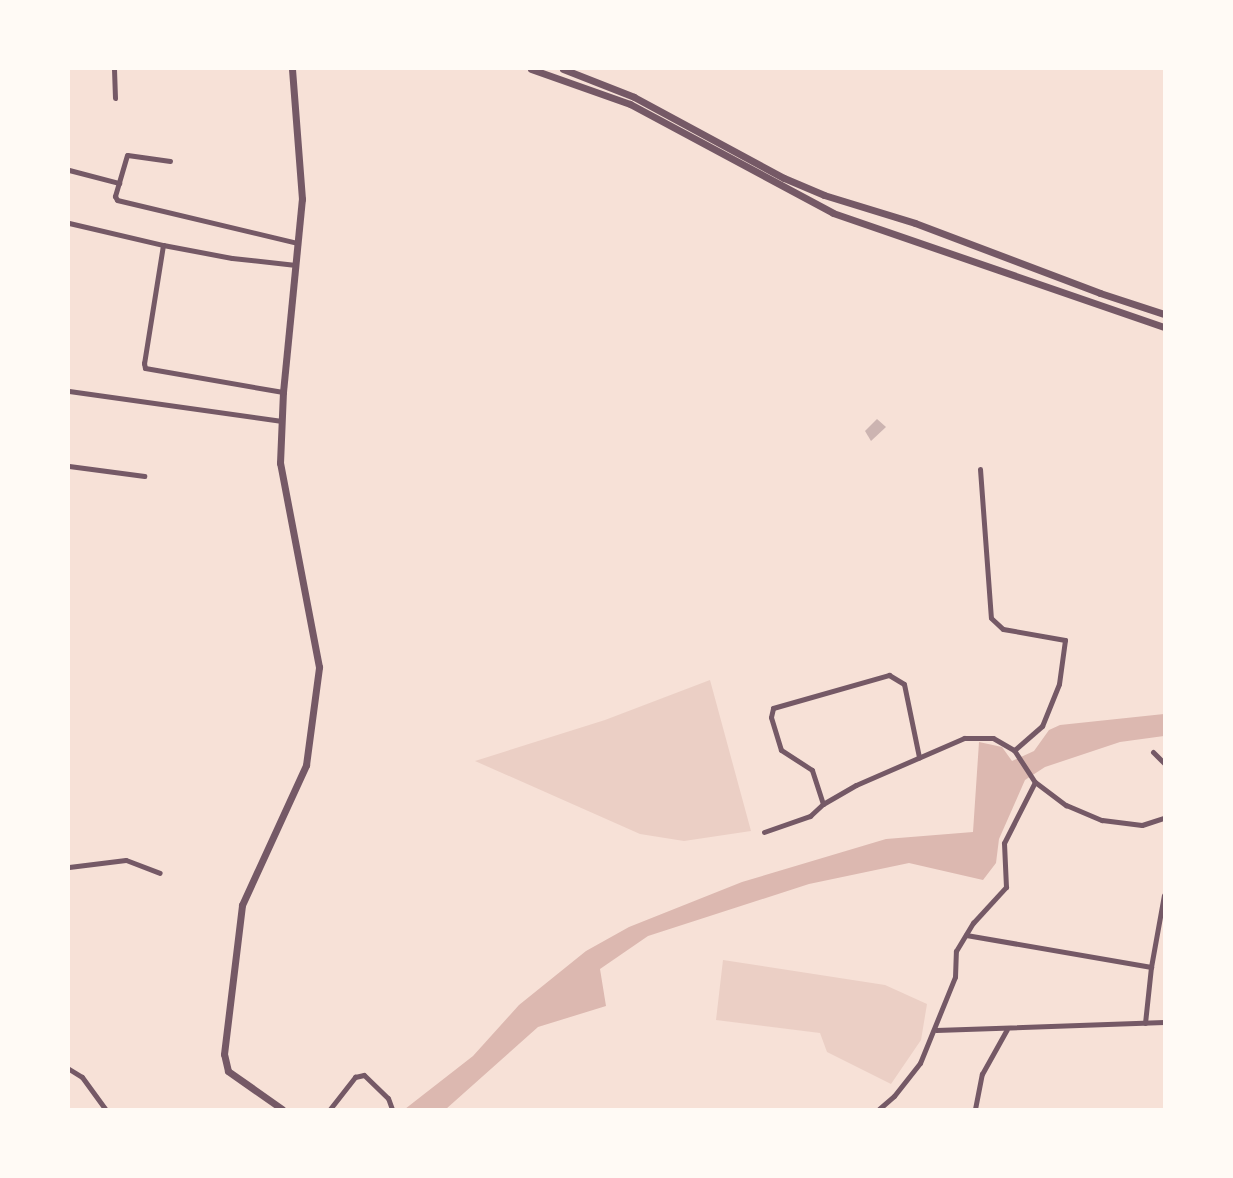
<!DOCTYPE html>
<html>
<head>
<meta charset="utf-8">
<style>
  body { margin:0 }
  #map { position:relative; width:1233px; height:1178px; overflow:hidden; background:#f7e1d7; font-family:"IBM Plex Sans",sans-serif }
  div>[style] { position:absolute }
  .green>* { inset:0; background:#ebcfc5 }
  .water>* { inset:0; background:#dcb8b0 }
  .building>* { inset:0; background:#ccb4b1 }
  .minor>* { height:5px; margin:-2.5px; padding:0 2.5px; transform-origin:2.5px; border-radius:2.5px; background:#755966 }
  .tertiary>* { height:7px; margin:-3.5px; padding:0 3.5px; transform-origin:3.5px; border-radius:3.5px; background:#755966 }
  span { translate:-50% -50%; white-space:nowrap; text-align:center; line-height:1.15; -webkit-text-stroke:6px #fffaf5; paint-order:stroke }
  .frame { position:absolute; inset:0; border:70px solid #fffaf5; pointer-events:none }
</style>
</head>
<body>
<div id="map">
  <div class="green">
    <div style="clip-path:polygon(710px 680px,751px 831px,684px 841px,640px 834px,475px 761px,605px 720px)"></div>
    <div style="clip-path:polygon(723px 960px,885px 985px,927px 1004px,921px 1040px,891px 1084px,827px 1052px,820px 1033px,716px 1020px)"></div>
  </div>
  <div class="water">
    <div style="clip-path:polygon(1164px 714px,1164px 736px,1120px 742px,1045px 767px,1025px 780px,999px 839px,996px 863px,983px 880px,909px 863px,809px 884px,648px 936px,600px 969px,606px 1006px,538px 1027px,446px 1109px,405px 1109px,473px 1056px,519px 1005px,586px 951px,629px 927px,742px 882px,886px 839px,973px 832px,979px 742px,1002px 747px,1012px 761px,1034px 751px,1049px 730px,1060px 725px)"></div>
  </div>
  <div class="building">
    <div style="clip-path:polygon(877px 419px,886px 427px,871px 441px,865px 431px)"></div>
  </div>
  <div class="minor">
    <div style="left:114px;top:69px;width:29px;rotate:88deg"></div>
    <div style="left:170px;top:161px;width:43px;rotate:-172.1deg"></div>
    <div style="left:127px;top:155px;width:43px;rotate:106.3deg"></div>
    <div style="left:115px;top:196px;width:4px;rotate:63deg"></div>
    <div style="left:117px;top:200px;width:186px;rotate:13.4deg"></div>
    <div style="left:69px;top:170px;width:52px;rotate:14.6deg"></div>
    <div style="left:69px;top:223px;width:97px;rotate:13.2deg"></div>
    <div style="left:163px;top:245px;width:70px;rotate:10.7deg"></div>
    <div style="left:232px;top:258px;width:64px;rotate:6.2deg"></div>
    <div style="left:163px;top:245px;width:120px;rotate:99.1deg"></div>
    <div style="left:144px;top:363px;width:5px;rotate:79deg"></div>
    <div style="left:145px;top:368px;width:140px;rotate:9.9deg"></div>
    <div style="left:69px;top:391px;width:215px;rotate:8deg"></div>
    <div style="left:69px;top:466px;width:76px;rotate:7.6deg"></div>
    <div style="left:980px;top:469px;width:149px;rotate:85.8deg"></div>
    <div style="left:991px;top:618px;width:16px;rotate:43deg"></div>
    <div style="left:1003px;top:629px;width:63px;rotate:10.1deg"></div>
    <div style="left:1065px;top:640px;width:44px;rotate:97.8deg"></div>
    <div style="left:1059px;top:684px;width:45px;rotate:112deg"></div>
    <div style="left:1042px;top:726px;width:37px;rotate:139deg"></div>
    <div style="left:1153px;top:752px;width:16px;rotate:45deg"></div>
    <div style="left:823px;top:804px;width:36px;rotate:-108deg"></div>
    <div style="left:812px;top:770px;width:37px;rotate:-147deg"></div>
    <div style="left:781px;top:750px;width:34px;rotate:-107deg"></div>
    <div style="left:771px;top:717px;width:9px;rotate:-77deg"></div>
    <div style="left:773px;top:708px;width:121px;rotate:-15.9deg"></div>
    <div style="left:889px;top:675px;width:17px;rotate:31deg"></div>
    <div style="left:904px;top:684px;width:75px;rotate:78.4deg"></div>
    <div style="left:764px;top:832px;width:49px;rotate:-19.2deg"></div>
    <div style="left:810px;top:816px;width:18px;rotate:-43deg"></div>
    <div style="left:823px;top:804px;width:38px;rotate:-30deg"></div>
    <div style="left:856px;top:785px;width:118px;rotate:-23.5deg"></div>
    <div style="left:964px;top:738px;width:29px"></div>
    <div style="left:993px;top:738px;width:24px;rotate:30deg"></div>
    <div style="left:1014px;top:750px;width:38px;rotate:57deg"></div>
    <div style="left:1035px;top:782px;width:39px;rotate:37deg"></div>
    <div style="left:1066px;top:805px;width:39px;rotate:23deg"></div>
    <div style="left:1102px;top:820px;width:40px;rotate:7.1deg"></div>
    <div style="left:1142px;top:825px;width:23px;rotate:-18deg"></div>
    <div style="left:69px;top:867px;width:57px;rotate:-7deg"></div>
    <div style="left:126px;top:860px;width:36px;rotate:21deg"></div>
    <div style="left:966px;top:935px;width:188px;rotate:9.8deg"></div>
    <div style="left:1145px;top:1023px;width:56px;rotate:-83.9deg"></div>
    <div style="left:1151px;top:967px;width:73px;rotate:-79.8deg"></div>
    <div style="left:936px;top:1030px;width:228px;rotate:-2deg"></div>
    <div style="left:69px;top:1069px;width:15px;rotate:32deg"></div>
    <div style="left:82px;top:1077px;width:39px;rotate:54deg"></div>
    <div style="left:330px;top:1109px;width:41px;rotate:-52deg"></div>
    <div style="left:355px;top:1077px;width:9px;rotate:-13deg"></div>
    <div style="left:364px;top:1075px;width:33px;rotate:44deg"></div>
    <div style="left:388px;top:1098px;width:12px;rotate:70deg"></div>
    <div style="left:879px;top:1109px;width:20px;rotate:-41deg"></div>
    <div style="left:894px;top:1096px;width:42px;rotate:-51.8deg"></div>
    <div style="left:920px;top:1063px;width:93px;rotate:-67.9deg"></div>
    <div style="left:955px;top:977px;width:26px;rotate:-88deg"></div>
    <div style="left:956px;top:951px;width:33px;rotate:-59deg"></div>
    <div style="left:973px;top:923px;width:49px;rotate:-47.5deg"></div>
    <div style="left:1006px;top:887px;width:44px;rotate:-92.6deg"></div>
    <div style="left:1004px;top:843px;width:68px;rotate:-63.1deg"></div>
    <div style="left:975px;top:1109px;width:36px;rotate:-79deg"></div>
    <div style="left:982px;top:1074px;width:51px;rotate:-60.9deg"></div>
  </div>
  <div class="tertiary">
    <div style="left:531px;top:69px;width:105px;rotate:19.5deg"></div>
    <div style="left:630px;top:104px;width:230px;rotate:28.2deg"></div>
    <div style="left:833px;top:213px;width:350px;rotate:19deg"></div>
    <div style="left:563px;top:69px;width:76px;rotate:21.5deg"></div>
    <div style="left:634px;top:97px;width:170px;rotate:28.4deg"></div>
    <div style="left:784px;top:178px;width:43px;rotate:23deg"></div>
    <div style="left:824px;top:195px;width:95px;rotate:17.1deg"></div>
    <div style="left:915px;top:223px;width:198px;rotate:20.7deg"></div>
    <div style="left:1100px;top:293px;width:67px;rotate:18.2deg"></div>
    <div style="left:282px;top:1109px;width:66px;rotate:-144.9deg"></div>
    <div style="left:228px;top:1071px;width:17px;rotate:-103deg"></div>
    <div style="left:224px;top:1054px;width:150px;rotate:-83.1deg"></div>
    <div style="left:242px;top:905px;width:154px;rotate:-65.4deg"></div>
    <div style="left:306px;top:765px;width:99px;rotate:-82.4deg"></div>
    <div style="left:319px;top:667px;width:208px;rotate:-100.8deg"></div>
    <div style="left:280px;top:463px;width:71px;rotate:-87.6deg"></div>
    <div style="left:283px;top:392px;width:194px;rotate:-84.4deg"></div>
    <div style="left:302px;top:199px;width:130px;rotate:-94.4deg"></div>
  </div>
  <div class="frame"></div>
</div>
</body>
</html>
